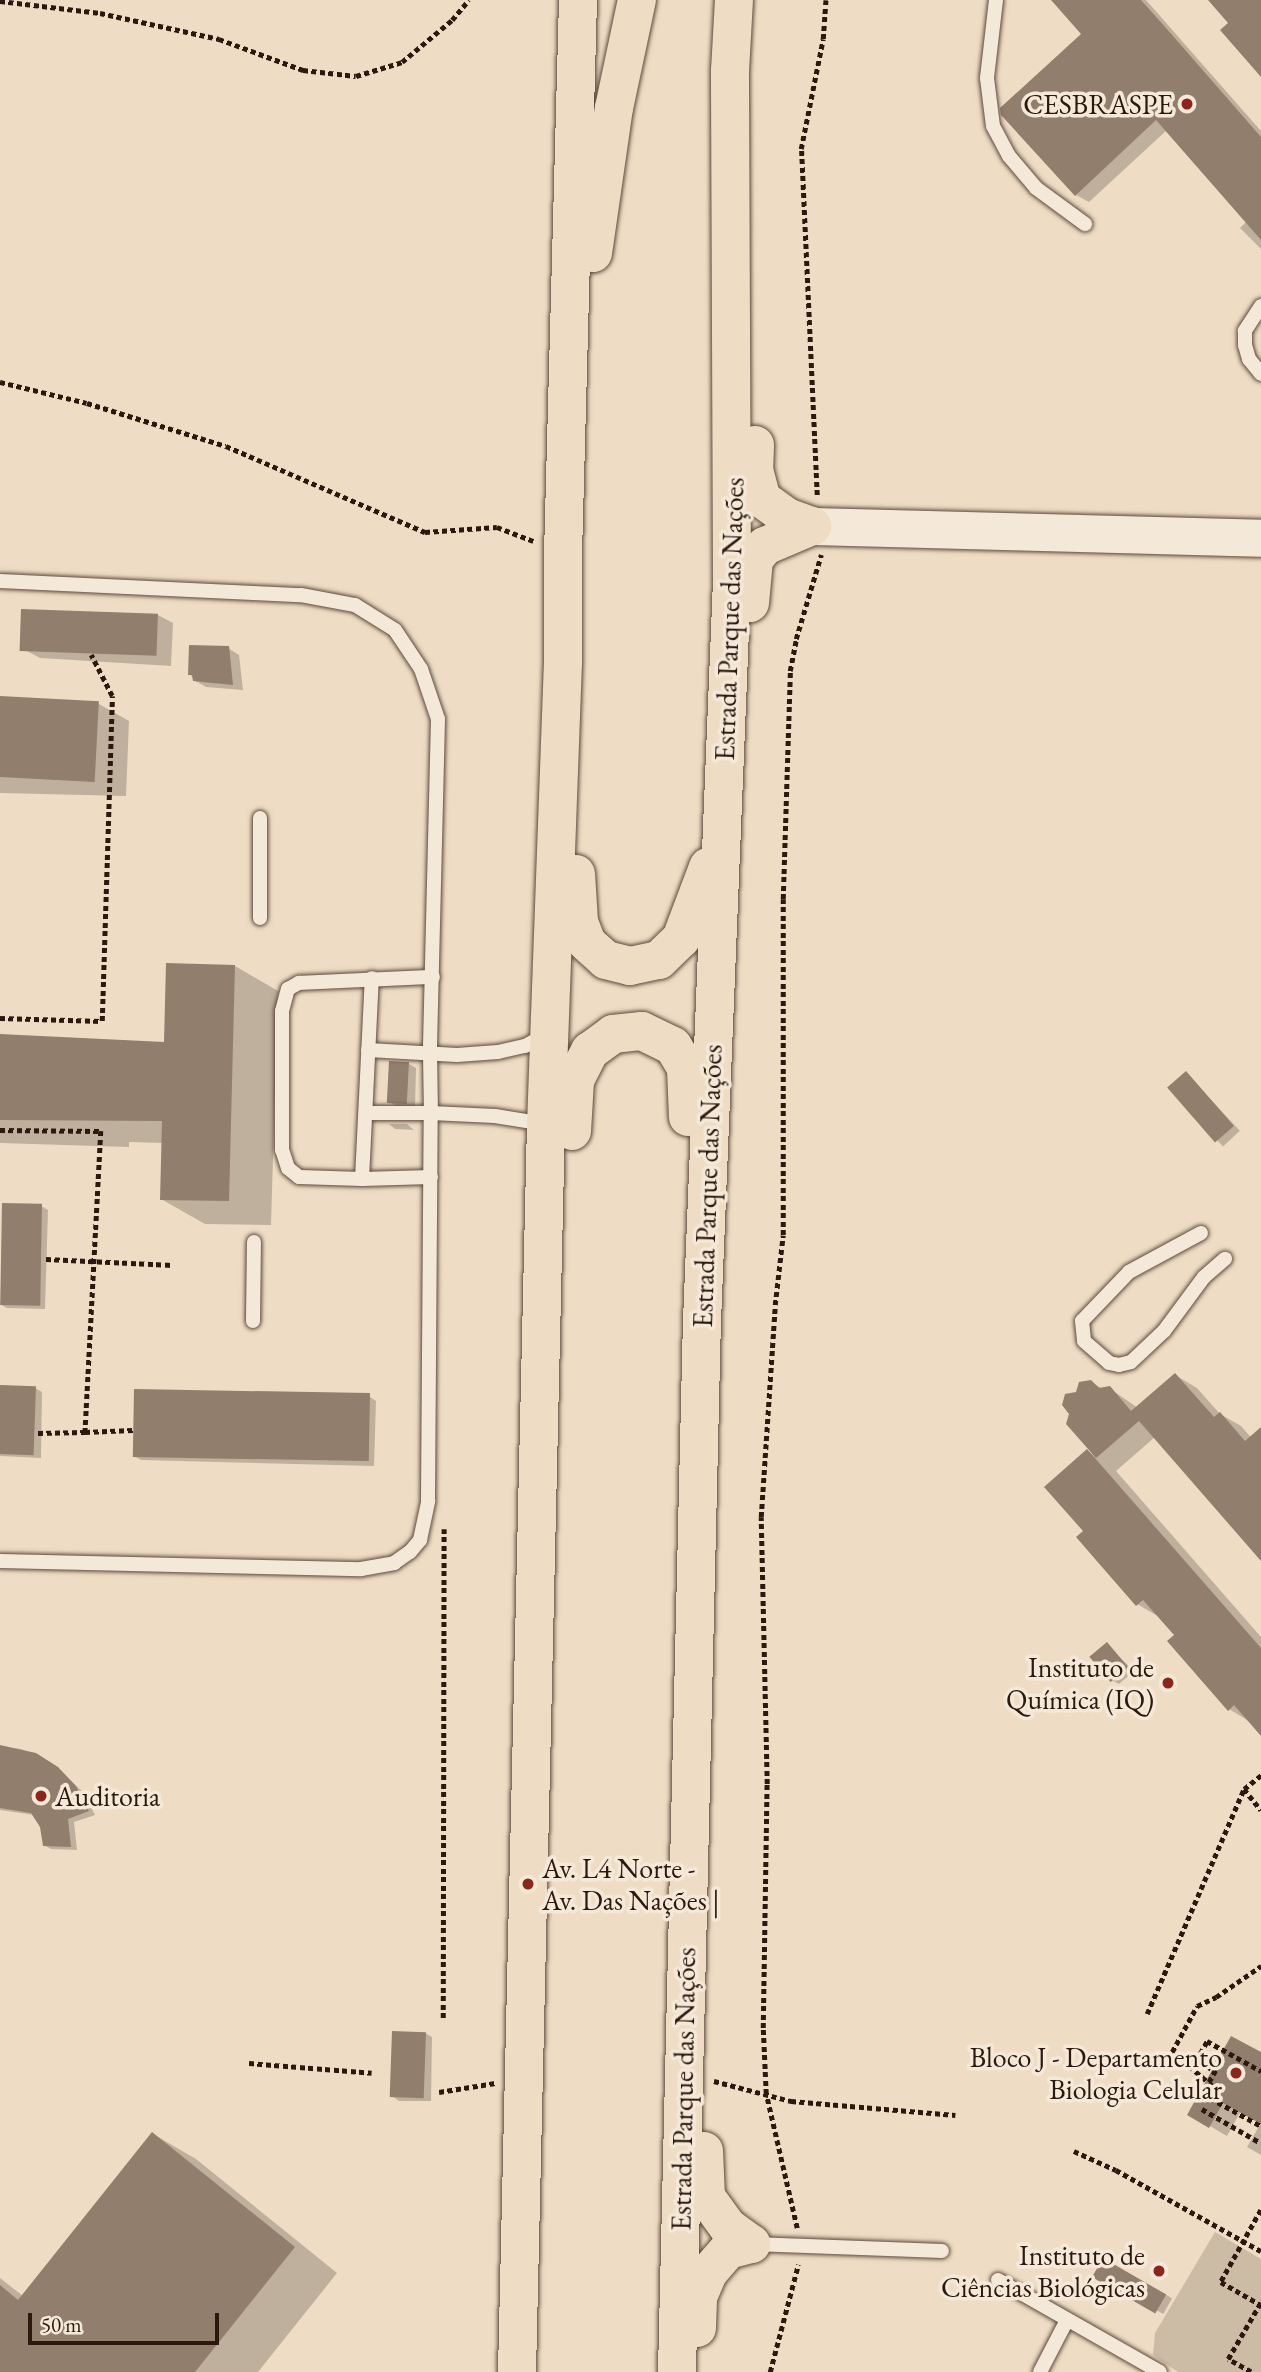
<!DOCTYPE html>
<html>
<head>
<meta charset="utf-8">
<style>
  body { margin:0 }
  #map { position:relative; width:1261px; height:2372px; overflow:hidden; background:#eeddc4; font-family:"EB Garamond",serif }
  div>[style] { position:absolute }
  .green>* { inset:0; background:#cdbca5 }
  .shadow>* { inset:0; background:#0003; transform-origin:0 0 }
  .building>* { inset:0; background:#917e6d; transform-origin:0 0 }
  .path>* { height:4.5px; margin-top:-2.25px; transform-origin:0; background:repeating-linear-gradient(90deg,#2c180e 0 5px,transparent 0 8.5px) }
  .roads { filter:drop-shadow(0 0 2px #5c493c) drop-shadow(0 0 2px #5c493c) }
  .service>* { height:14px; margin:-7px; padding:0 7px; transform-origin:7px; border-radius:7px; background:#f4e9d9 }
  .tertiary>* { height:37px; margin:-18.5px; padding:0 18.5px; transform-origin:18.5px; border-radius:18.5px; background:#f4e9d9 }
  .trunk>* { height:38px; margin:-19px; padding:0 19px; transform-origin:19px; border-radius:19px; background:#eeddc4 }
  .dots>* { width:19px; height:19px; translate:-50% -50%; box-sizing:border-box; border:4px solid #f4e9d9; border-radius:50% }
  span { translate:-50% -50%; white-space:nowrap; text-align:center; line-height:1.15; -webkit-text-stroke:7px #f4e9d9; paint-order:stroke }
  .poi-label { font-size:28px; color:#2c180e }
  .right { translate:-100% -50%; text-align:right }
  .left { translate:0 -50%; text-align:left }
  .street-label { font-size:28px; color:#2c180e }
  .scale { position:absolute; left:28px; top:2313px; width:191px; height:32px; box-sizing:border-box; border:4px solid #2c180e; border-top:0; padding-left:9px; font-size:21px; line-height:24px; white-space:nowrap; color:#2c180e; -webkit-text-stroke:5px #f4e9d9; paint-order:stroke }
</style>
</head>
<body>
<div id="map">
  <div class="green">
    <div style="clip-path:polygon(1215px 2232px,1261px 2259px,1261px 2372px,1178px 2372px,1153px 2355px,1155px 2333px)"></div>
  </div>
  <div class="shadow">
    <div style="clip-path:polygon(1053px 0,1146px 0,1261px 131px,1261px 249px,1240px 228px,1247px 221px,1167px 130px,1089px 202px,1076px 195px,1084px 34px)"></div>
    <div style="clip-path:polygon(158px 615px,173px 623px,171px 666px,40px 658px,25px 650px)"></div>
    <div style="clip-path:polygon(228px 648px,239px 655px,243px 690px,206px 687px,194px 680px,190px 674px)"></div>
    <div style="clip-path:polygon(0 698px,99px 704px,129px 721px,126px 796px,0 793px)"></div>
    <div style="clip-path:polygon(235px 966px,278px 991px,271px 1225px,205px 1224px,161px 1199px,163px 1143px,129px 1142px,129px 1147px,0 1143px,0 1035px,166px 1044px)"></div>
    <div style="clip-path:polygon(409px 1064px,416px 1068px,415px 1106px,396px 1106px,389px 1102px)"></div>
    <div style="left:1186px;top:1073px;width:79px;height:23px;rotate:47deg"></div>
    <div style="clip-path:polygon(389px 1124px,407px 1124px,414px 1130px,395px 1129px)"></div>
    <div style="clip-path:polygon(41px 1206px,48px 1210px,45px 1309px,7px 1308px,0 1304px)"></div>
    <div style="clip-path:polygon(1175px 1375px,1197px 1388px,1220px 1414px,1241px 1426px,1261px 1449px,1261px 1558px,1155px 1437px,1116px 1471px,1261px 1637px,1261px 1733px,1252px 1723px,1229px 1709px,1176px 1636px,1161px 1618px,1137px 1604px,1085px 1531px,1088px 1451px,1094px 1455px,1077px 1394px,1091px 1382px,1103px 1389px,1109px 1388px,1138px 1408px)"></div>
    <div style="clip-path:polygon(0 1387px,35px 1388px,42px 1392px,41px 1458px,0 1456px)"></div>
    <div style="clip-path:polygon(370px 1397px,376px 1401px,374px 1466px,141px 1460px,134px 1456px)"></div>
    <div style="clip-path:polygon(1107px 1645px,1134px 1671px,1119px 1684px,1112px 1680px)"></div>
    <div style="clip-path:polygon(0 1747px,21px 1749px,49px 1762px,83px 1792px,95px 1815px,74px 1822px,77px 1850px,51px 1849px,44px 1845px,41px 1827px,34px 1815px,0 1810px)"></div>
    <div style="clip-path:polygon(425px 2033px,432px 2037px,431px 2101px,399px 2101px,392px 2096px)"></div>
    <div style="clip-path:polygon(1261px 2055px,1261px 2122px,1241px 2111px,1227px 2136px,1189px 2114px)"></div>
    <div style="clip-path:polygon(1261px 2123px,1261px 2155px,1247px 2147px)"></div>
    <div style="clip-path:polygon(153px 2134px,196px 2159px,337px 2273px,258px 2372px,0 2372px,0 2278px,23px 2296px)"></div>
    <div style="left:1103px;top:2260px;width:79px;height:18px;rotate:29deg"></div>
  </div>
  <div class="building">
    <div style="clip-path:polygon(1051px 0,1141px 0,1166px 28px,1261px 137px,1261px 240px,1156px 120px,1075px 196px,1001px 115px,1000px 108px,1081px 34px)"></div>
    <div style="clip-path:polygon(1208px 0,1261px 0,1261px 77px,1220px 30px,1228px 23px)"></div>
    <div style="left:21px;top:609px;width:137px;height:42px;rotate:2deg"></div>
    <div style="clip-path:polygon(189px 645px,229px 646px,233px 685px,193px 681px,192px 675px,188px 675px)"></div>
    <div style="left:0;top:696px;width:99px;height:81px;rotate:3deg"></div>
    <div style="clip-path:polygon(166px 963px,235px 965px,229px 1201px,160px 1200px,162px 1121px,0 1120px,0 1034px,164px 1042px)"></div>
    <div style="left:389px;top:1061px;width:20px;height:42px;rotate:3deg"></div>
    <div style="left:1186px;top:1071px;width:73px;height:25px;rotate:49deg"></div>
    <div style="left:2px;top:1203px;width:40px;height:102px;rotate:1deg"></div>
    <div style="clip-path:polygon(1175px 1373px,1214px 1417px,1220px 1412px,1245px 1441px,1261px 1427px,1261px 1561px,1139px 1421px,1096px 1458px,1066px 1424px,1069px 1414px,1062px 1405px,1065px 1394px,1076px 1392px,1079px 1382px,1091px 1380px,1099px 1388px,1110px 1386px,1131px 1411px)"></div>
    <div style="left:0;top:1385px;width:36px;height:69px;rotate:2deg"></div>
    <div style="left:134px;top:1389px;width:236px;height:68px;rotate:1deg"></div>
    <div style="clip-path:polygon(1087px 1449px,1261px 1648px,1261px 1736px,1234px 1705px,1228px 1711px,1167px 1641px,1174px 1635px,1143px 1600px,1136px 1606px,1102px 1567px,1076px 1537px,1083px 1531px,1044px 1487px)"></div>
    <div style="left:1107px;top:1642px;width:33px;height:23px;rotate:50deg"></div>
    <div style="clip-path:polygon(0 1745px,36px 1753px,58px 1767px,76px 1786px,89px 1811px,68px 1819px,71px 1847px,43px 1846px,40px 1827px,31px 1813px,0 1808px)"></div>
    <div style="left:392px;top:2031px;width:34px;height:66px;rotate:2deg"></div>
    <div style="clip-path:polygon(1231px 2036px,1261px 2052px,1261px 2124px,1223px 2103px,1209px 2128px,1187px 2115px)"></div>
    <div style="clip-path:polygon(152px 2132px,295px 2247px,195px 2372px,0 2372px,0 2285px,18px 2300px)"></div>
    <div style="left:1103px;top:2258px;width:73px;height:22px;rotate:30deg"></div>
  </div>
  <div class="path">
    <div style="left:0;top:1px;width:101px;rotate:6.8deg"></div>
    <div style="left:100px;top:13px;width:122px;rotate:12.3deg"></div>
    <div style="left:219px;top:39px;width:90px;rotate:20.3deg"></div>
    <div style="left:303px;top:70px;width:53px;rotate:6.5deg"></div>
    <div style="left:356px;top:76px;width:48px;rotate:-16.9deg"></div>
    <div style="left:402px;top:62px;width:65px;rotate:-40deg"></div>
    <div style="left:452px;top:20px;width:26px;rotate:-50deg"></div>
    <div style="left:0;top:382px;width:89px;rotate:13.6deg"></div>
    <div style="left:87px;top:403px;width:145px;rotate:17.2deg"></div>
    <div style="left:226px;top:446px;width:217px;rotate:23.4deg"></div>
    <div style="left:425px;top:532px;width:72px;rotate:-4deg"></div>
    <div style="left:497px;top:527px;width:39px;rotate:21deg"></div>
    <div style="left:817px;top:495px;width:346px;rotate:-92.6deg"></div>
    <div style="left:801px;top:149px;width:112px;rotate:-78.7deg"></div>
    <div style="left:823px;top:39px;width:39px;rotate:-86deg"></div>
    <div style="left:0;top:1018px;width:102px;rotate:1.7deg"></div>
    <div style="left:102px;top:1021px;width:325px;rotate:-88.2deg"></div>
    <div style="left:112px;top:696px;width:46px;rotate:-117.1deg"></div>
    <div style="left:0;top:1130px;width:101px;rotate:0.6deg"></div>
    <div style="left:101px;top:1131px;width:301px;rotate:93deg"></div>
    <div style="left:85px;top:1432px;width:48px;rotate:-2.4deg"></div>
    <div style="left:46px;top:1259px;width:127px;rotate:2.7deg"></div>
    <div style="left:38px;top:1433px;width:47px;rotate:-1.2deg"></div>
    <div style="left:1244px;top:1789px;width:22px;rotate:-39deg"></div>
    <div style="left:1147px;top:2014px;width:245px;rotate:-66.7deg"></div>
    <div style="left:1244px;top:1789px;width:27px;rotate:51deg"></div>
    <div style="left:443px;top:2018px;width:489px;rotate:-89.9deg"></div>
    <div style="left:1217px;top:2061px;width:10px;rotate:127deg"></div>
    <div style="left:1211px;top:2069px;width:17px;rotate:-152deg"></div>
    <div style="left:1196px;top:2061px;width:23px;rotate:-61deg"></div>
    <div style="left:1207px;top:2041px;width:62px;rotate:29.1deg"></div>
    <div style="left:1217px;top:2061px;width:4px;rotate:34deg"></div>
    <div style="left:1220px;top:2063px;width:35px;rotate:119deg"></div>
    <div style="left:1203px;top:2094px;width:66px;rotate:28.9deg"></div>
    <div style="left:249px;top:2063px;width:123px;rotate:4.6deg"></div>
    <div style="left:714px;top:2081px;width:80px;rotate:14.6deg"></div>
    <div style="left:791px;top:2101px;width:165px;rotate:4.9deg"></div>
    <div style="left:1212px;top:2086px;width:52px;rotate:-139.6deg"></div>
    <div style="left:1172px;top:2052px;width:52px;rotate:-61.5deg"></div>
    <div style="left:1197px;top:2006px;width:21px;rotate:-25deg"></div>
    <div style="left:1216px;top:1997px;width:55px;rotate:-34.6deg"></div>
    <div style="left:439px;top:2092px;width:57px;rotate:-9.1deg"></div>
    <div style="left:1202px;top:2109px;width:68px;rotate:30deg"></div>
    <div style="left:1074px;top:2151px;width:46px;rotate:24.3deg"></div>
    <div style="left:1116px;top:2170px;width:166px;rotate:29.2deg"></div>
    <div style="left:1261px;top:2210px;width:82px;rotate:119.1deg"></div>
    <div style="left:1221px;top:2282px;width:46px;rotate:29.9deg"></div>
    <div style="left:797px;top:2228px;width:138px;rotate:-103deg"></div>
    <div style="left:766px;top:2094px;width:66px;rotate:-92.6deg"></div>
    <div style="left:763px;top:2028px;width:244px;rotate:-89.1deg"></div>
    <div style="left:767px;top:1784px;width:267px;rotate:-91.3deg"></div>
    <div style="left:761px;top:1517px;width:212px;rotate:-86.2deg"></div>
    <div style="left:775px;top:1305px;width:70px;rotate:-83.5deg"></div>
    <div style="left:783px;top:1235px;width:336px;rotate:-90deg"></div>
    <div style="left:783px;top:899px;width:228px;rotate:-88.2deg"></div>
    <div style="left:790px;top:671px;width:33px;rotate:-79deg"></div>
    <div style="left:796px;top:639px;width:88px;rotate:-73.4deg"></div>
    <div style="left:770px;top:2372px;width:111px;rotate:-75.3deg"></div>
    <div style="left:1251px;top:2372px;width:26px;rotate:-151deg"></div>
    <div style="left:1228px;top:2359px;width:66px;rotate:-59.9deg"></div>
  </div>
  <div class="roads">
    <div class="service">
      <div style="left:996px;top:0;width:79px;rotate:96.6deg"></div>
      <div style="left:987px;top:78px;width:48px;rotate:82.9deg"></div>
      <div style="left:993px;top:126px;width:34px;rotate:62deg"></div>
      <div style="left:1009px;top:156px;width:42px;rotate:49.8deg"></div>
      <div style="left:1036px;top:188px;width:61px;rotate:36.3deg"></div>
      <div style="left:1261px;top:306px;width:30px;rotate:123deg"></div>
      <div style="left:1245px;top:331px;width:14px;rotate:90deg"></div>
      <div style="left:1245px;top:345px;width:15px;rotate:74deg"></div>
      <div style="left:1249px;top:359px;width:19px;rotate:51deg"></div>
      <div style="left:0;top:581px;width:301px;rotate:2.7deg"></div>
      <div style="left:301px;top:595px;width:55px;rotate:10.5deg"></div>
      <div style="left:355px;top:605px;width:47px;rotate:32deg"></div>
      <div style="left:395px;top:630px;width:47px;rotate:56.3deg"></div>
      <div style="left:421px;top:669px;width:53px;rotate:71.2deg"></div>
      <div style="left:438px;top:719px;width:333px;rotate:91.4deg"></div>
      <div style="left:430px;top:1052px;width:61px;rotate:89.1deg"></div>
      <div style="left:431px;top:1113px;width:65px;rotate:180deg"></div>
      <div style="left:260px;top:818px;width:100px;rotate:90deg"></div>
      <div style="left:368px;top:1050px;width:89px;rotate:3.2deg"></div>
      <div style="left:457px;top:1055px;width:41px;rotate:-4.2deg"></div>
      <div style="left:498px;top:1052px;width:28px;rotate:-13deg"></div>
      <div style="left:525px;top:1046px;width:23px;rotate:-29deg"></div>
      <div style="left:431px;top:1177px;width:69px;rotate:178.3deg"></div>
      <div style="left:362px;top:1179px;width:63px;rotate:-178.2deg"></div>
      <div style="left:299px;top:1177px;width:14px;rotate:-141deg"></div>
      <div style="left:288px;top:1168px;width:19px;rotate:-108deg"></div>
      <div style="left:282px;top:1150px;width:139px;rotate:-90deg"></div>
      <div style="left:282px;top:1011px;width:23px;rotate:-75deg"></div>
      <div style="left:288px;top:989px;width:13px;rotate:-29deg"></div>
      <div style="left:299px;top:983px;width:134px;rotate:-2.6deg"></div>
      <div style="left:362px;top:1179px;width:201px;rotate:-87.2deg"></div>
      <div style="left:1201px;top:1233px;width:82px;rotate:151.6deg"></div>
      <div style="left:1129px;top:1272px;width:68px;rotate:133.8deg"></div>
      <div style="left:1082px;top:1321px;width:20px;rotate:84deg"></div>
      <div style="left:1084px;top:1341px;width:33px;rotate:41deg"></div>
      <div style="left:1109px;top:1363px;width:10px;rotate:11deg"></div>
      <div style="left:1119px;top:1365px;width:12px;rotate:-14deg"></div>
      <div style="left:1131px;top:1362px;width:45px;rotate:-43.2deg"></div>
      <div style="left:1164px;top:1331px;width:67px;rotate:-53.5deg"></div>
      <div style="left:1204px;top:1277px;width:28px;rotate:-41deg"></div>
      <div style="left:253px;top:1321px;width:79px;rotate:-89.3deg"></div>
      <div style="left:0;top:1561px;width:361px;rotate:1.3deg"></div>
      <div style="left:361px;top:1569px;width:34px;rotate:-10deg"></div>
      <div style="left:394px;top:1563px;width:19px;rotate:-35deg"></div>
      <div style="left:410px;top:1552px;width:16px;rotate:-50deg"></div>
      <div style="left:420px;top:1540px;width:40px;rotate:-78deg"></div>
      <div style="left:428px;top:1501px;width:388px;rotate:-89.6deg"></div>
      <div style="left:431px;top:1113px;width:64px;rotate:2.7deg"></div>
      <div style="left:495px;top:1116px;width:51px;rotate:9.1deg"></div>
      <div style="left:753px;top:2244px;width:189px;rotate:2.1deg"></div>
      <div style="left:998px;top:2280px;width:186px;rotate:29.6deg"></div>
      <div style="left:1040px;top:2372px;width:56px;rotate:-62.5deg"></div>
    </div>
    <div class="tertiary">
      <div style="left:812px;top:526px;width:449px;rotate:1.5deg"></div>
    </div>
    <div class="trunk">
      <div style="left:593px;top:253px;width:147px;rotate:-81.8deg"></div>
      <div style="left:614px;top:108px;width:110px;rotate:-78deg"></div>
      <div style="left:755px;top:445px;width:25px;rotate:92deg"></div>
      <div style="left:754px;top:470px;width:30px;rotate:75deg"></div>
      <div style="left:762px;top:499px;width:31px;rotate:36deg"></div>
      <div style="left:787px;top:517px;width:27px;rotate:20deg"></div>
      <div style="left:750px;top:603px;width:44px;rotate:-84.8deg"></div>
      <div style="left:754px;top:559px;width:17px;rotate:-50deg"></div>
      <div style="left:765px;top:546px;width:51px;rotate:-23.1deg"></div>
      <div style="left:576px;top:874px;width:48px;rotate:86.4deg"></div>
      <div style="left:579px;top:922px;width:22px;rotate:69deg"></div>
      <div style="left:587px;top:943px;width:25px;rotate:42deg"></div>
      <div style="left:606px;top:960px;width:25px;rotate:14deg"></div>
      <div style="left:630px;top:966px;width:30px;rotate:-12deg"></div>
      <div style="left:659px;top:960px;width:30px;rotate:-44deg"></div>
      <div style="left:681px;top:939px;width:77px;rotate:-69.4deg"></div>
      <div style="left:572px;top:1131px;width:51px;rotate:-86.6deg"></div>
      <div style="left:575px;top:1080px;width:33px;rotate:-63deg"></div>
      <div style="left:590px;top:1051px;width:29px;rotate:-36deg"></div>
      <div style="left:613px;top:1034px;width:29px;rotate:-6deg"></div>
      <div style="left:642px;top:1031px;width:34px;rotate:26deg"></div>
      <div style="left:673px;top:1046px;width:26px;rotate:59deg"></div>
      <div style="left:686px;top:1068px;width:49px;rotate:87.7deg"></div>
      <div style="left:704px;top:2151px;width:46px;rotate:87.5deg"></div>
      <div style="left:706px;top:2197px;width:37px;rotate:54deg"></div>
      <div style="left:728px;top:2227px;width:29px;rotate:36deg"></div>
      <div style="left:697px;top:2328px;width:31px;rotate:-88deg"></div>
      <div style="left:698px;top:2297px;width:26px;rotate:-67deg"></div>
      <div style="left:708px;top:2273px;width:30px;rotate:-49deg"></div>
      <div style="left:728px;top:2250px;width:24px;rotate:-15deg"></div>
      <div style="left:517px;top:2372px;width:1247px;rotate:-88.67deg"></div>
      <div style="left:546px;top:1125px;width:463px;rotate:-87.9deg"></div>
      <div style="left:563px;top:662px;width:108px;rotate:-90deg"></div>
      <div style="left:563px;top:554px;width:554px;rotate:-88.45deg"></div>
      <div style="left:677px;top:2372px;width:1051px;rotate:-88.64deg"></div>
      <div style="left:702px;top:1321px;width:743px;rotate:-87.68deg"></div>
      <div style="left:732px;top:579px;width:508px;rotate:-90.23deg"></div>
      <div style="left:730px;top:71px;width:71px;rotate:-86.8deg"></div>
    </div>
  </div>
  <div class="dots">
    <div style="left:1187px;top:104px;background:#8f2418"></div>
    <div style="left:1168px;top:1683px;background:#8f2418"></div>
    <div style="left:41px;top:1796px;background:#8f2418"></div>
    <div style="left:528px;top:1884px;background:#8f2418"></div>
    <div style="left:1236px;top:2073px;background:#8f2418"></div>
    <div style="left:1159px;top:2271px;background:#8f2418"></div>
  </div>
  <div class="poi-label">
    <span class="right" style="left:1173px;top:104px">CESBRASPE</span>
    <span class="right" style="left:1154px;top:1683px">Instituto de<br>Química (IQ)</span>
    <span class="left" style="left:55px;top:1796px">Auditoria</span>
    <span class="left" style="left:542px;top:1884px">Av. L4 Norte -<br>Av. Das Nações |</span>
    <span class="right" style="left:1222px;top:2073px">Bloco J - Departamento<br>Biologia Celular</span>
    <span class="right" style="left:1145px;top:2271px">Instituto de<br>Ciências Biológicas</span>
  </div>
  <div class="street-label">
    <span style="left:729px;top:619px;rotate:-88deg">Estrada Parque das Nações</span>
    <span style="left:707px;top:1186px;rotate:-88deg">Estrada Parque das Nações</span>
    <span style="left:683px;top:2089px;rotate:-89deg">Estrada Parque das Nações</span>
  </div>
  <div class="scale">50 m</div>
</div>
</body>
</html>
